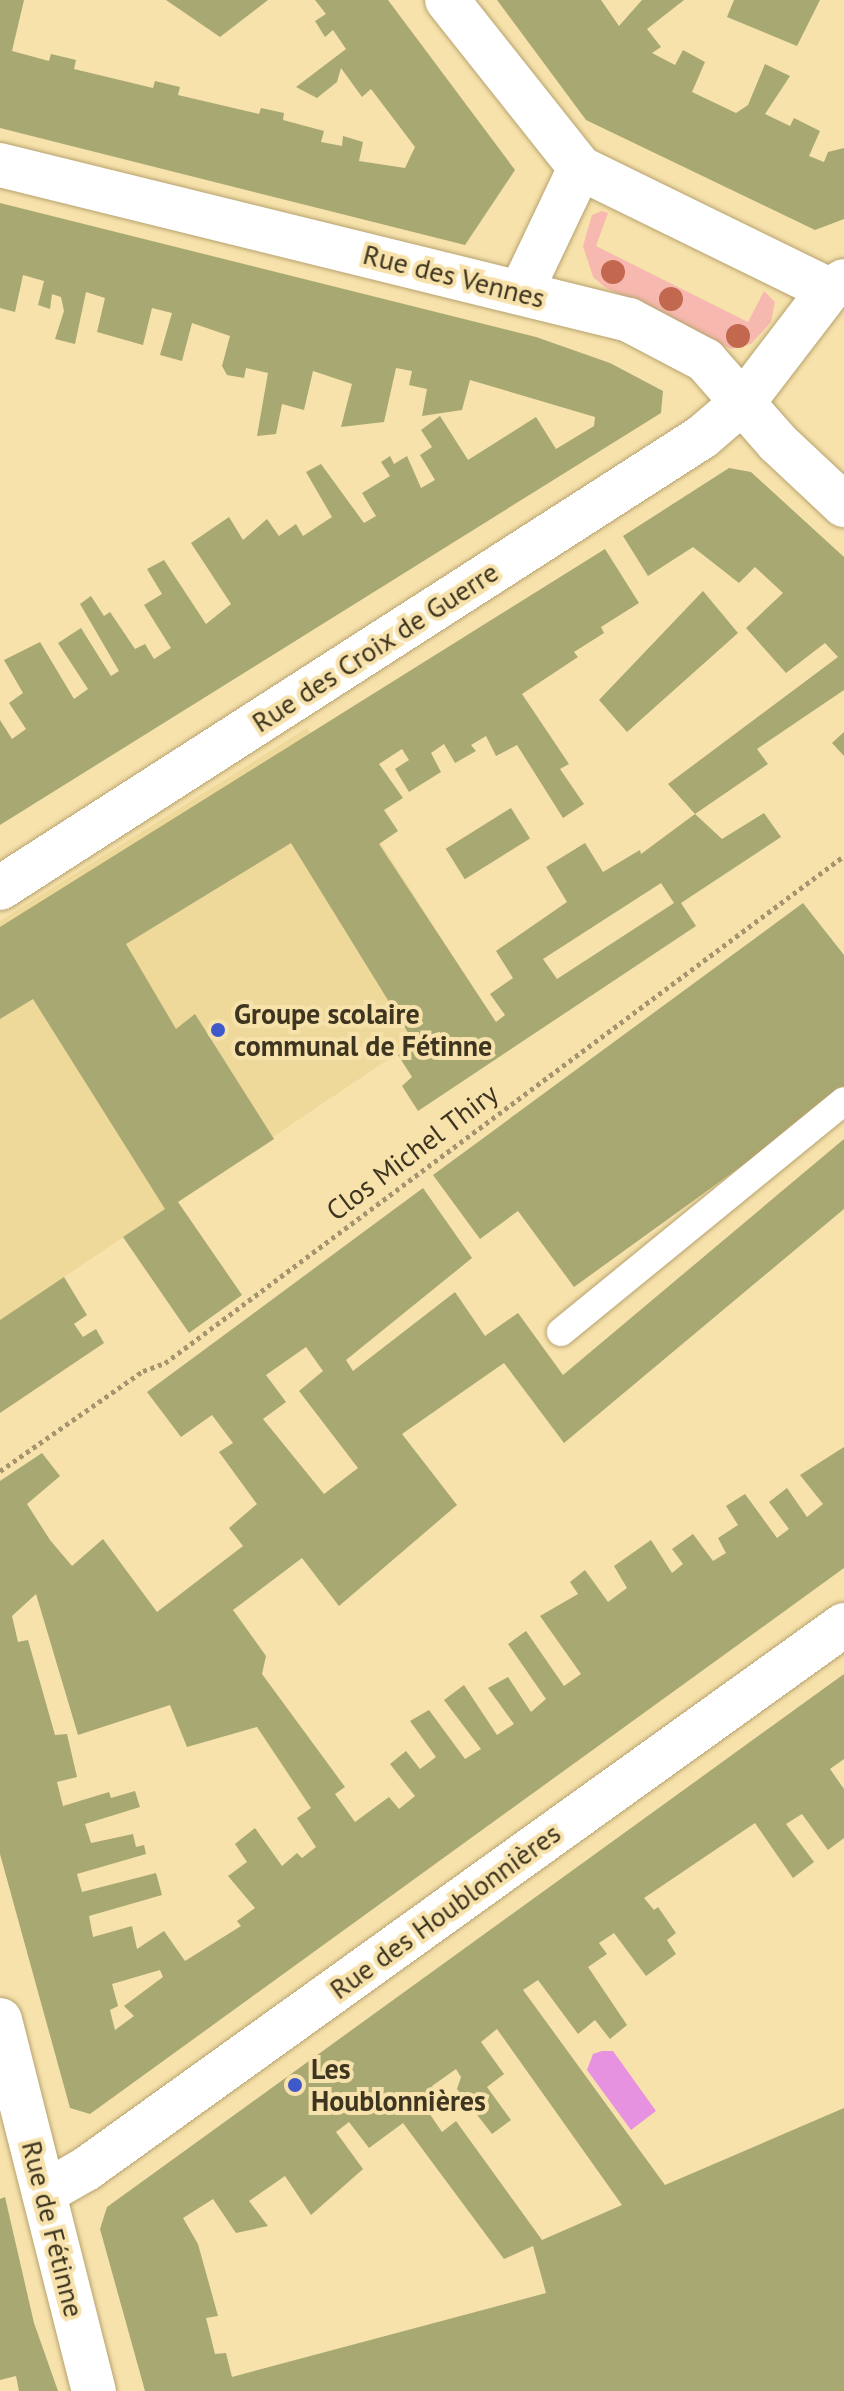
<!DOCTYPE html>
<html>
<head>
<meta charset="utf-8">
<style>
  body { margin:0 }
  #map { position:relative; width:844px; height:2391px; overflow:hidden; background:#f7e2ac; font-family:"PT Sans",sans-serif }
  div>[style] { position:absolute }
  .built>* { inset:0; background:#eed89a }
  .green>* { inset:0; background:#f7b9af }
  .water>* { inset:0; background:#e692e0 }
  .building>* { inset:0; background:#a7a872; transform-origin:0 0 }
  .path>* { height:5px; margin-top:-2.5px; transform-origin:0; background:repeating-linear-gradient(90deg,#a5956e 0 4px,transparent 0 8px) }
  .roads { filter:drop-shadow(0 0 2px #b6a26e) drop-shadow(0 0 2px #b6a26e) }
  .lane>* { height:28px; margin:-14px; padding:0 14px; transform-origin:14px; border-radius:14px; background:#fff }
  .street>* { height:44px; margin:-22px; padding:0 22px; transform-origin:22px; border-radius:22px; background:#fff }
  .trees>* { width:24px; height:24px; margin:-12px; border-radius:50%; background:#c2684e }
  .dots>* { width:22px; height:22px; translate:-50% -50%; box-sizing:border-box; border:4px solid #f7e2ac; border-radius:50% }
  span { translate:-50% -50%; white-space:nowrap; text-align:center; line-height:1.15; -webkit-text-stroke:8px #f7e2ac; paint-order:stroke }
  .street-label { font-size:28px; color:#3e3520 }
  .poi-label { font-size:28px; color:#3e3520; font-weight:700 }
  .left { translate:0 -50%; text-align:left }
</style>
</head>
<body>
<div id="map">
  <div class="built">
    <div style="clip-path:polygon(307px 728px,480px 998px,0 1320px,0 921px)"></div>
  </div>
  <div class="green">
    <div style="clip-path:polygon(602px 211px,608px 213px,596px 246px,748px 322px,764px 291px,775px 302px,771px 322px,751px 344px,731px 349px,606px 288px,593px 277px,583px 246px,592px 215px)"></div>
  </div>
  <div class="water">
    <div style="clip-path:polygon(602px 2051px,613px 2051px,656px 2111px,631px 2130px,587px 2070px,593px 2054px)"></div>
  </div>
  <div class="building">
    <div style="clip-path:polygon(0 0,24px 0,12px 51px,49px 61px,51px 54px,76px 60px,74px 69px,153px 88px,155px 81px,180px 87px,178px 95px,259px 114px,261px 108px,284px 113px,283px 120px,324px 131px,321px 142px,342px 146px,343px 136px,363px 142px,359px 161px,405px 168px,415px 147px,371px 89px,362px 97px,341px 68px,337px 82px,317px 98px,296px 87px,346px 49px,333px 30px,325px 37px,315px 21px,326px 14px,315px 0,388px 0,515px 170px,465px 245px,0 128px)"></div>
    <div style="clip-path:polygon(166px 0,268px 0,220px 37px)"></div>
    <div style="clip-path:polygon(497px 0,601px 0,619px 26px,642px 0,684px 0,647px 29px,661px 47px,652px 53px,675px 65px,683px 50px,705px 62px,692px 92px,736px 113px,748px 105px,765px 64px,790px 76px,765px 114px,790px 126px,794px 118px,820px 131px,809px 156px,824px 162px,828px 152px,844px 148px,844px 219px,815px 230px,586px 120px)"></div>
    <div style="clip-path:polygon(734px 0,820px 0,797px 46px,727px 17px)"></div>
    <div style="clip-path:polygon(0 203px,536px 337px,610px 363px,663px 391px,661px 413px,0 825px,0 720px,12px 739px,26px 729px,9px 703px,23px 693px,4px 660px,40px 642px,74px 699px,88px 689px,58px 643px,81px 628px,111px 676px,119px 671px,80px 604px,91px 596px,104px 616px,110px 612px,135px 649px,145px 644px,154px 659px,171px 648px,144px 605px,162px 594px,147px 569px,164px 560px,206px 624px,231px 604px,191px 543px,229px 517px,243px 540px,267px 519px,279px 536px,296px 524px,303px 536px,332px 517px,306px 472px,321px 464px,364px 523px,376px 516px,362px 493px,390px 476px,381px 462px,390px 456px,394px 464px,407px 456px,421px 488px,435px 480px,420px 455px,432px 447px,421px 430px,440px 416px,468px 460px,536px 417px,556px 449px,594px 426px,595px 417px,470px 380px,462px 410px,422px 416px,427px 389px,409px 385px,412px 371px,396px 368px,384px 422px,341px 427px,352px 384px,313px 371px,304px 410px,282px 404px,276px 434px,257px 436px,268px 373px,246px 368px,244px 378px,227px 375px,222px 366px,230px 336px,192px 323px,182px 361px,160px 355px,172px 313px,152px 308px,143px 345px,97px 332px,105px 298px,86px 292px,75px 344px,55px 339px,64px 311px,61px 297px,52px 294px,50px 309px,38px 305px,44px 281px,23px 275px,15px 312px,0 308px)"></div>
    <div style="clip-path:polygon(729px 468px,751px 472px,844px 557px,844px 690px,757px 749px,768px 764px,695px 814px,668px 784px,838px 657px,825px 643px,786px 673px,746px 628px,783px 593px,755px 567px,739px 583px,693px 547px,648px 576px,623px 536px)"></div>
    <div style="clip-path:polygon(evenodd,605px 549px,639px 603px,601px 627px,604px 633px,574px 652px,578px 657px,522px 694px,569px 764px,560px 769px,584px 804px,563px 818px,517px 745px,496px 756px,486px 736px,471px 745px,476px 751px,455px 763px,444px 744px,431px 753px,441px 772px,409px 792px,395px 769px,409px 760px,402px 749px,379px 764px,403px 798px,384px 810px,398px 831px,379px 844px,496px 1022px,505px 1015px,490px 994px,513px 978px,496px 951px,567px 902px,546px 867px,585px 843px,603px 872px,640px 850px,641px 854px,695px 814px,722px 839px,764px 813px,781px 837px,681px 903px,696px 926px,418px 1111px,402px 1086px,412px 1077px,398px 1055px,415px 1044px,291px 843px,126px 944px,176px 1029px,195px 1014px,274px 1139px,178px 1202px,242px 1295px,189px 1333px,123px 1237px,165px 1209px,33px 999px,0 1019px,0 927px,605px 549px,661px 883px,674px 903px,557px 979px,543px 959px,661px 883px)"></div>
    <div style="clip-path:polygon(703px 591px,738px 633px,627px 732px,599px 700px)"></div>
    <div style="clip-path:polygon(844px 732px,844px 756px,832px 743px)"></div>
    <div style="left:511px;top:808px;width:36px;height:77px;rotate:58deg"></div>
    <div style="clip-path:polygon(803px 903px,844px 955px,844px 1092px,574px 1287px,518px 1211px,480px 1239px,433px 1175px)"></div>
    <div style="clip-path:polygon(evenodd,844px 1139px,844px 1209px,564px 1443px,504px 1363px,402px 1434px,457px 1505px,339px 1606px,302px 1558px,233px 1610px,266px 1656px,262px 1674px,345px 1787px,335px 1794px,355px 1822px,389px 1797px,399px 1809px,415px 1796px,390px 1764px,406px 1751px,420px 1769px,436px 1757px,410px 1721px,429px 1710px,465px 1759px,481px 1749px,444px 1700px,464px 1685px,497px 1735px,514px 1724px,488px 1688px,508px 1677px,531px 1712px,546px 1699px,508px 1644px,526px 1631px,564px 1686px,581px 1674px,540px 1616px,578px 1594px,570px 1582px,585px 1570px,608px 1602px,627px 1588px,614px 1566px,651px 1540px,672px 1573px,683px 1564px,672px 1549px,693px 1534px,713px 1561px,726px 1553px,718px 1538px,738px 1525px,726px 1506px,745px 1494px,777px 1538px,789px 1529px,769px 1502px,787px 1488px,807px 1517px,823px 1504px,800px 1475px,844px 1447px,844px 1568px,90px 2114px,70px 2108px,0 1854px,0 1481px,42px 1453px,60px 1476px,27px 1504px,50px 1540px,72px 1566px,103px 1539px,157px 1612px,243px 1546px,229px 1528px,257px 1504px,219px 1452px,233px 1443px,212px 1415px,181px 1437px,147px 1392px,423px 1188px,472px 1258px,346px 1360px,353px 1371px,455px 1292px,485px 1336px,518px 1313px,563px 1375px,844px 1139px,306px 1347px,323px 1371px,299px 1391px,358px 1468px,324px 1494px,263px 1419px,286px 1402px,266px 1375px,306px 1347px,844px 1139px,36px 1594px,78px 1735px,170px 1705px,187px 1747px,257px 1727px,311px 1808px,297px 1818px,316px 1847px,302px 1858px,297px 1853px,282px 1866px,255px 1828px,235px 1844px,247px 1862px,228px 1876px,255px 1908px,237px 1921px,241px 1926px,185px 1961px,164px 1931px,137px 1949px,132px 1926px,93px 1937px,89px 1916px,162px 1895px,156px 1873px,82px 1892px,77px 1874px,146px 1854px,144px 1845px,136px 1847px,133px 1834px,91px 1843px,85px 1824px,140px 1807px,135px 1791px,111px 1798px,109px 1792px,63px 1806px,57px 1782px,77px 1777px,67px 1734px,55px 1735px,28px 1640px,18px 1642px,12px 1616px,36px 1594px,844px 1139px,160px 1970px,163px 1977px,124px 2006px,134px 2016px,115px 2030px,110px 2010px,118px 2006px,112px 1984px,160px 1970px)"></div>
    <div style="clip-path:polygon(64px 1277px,87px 1315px,74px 1324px,83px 1337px,96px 1329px,104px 1343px,0 1413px,0 1320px)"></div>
    <div style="clip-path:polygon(evenodd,844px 1674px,844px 1759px,830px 1769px,844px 1789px,844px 1838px,828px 1850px,802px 1814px,786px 1824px,814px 1862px,793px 1878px,755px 1823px,644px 1898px,654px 1910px,658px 1907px,676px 1933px,667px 1940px,676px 1954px,646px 1976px,614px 1933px,599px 1943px,607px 1954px,588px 1967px,627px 2025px,610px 2039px,595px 2020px,578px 2034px,538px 1980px,523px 1990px,665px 2185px,844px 2108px,844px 2391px,145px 2391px,100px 2229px,107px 2207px,844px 1674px,497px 2029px,622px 2205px,542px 2240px,456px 2121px,442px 2132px,423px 2104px,436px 2094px,432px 2086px,456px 2069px,461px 2077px,457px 2089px,492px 2134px,511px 2120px,487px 2087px,504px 2074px,481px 2042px,497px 2029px,844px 1674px,349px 2122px,369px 2148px,403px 2123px,504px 2259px,533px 2246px,546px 2293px,232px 2377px,226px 2353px,215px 2354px,206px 2318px,218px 2316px,198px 2244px,183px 2218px,213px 2199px,236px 2233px,268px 2226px,249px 2201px,285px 2176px,311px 2215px,363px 2169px,336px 2132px,349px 2122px)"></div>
    <div style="clip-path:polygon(5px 2197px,34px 2323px,58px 2391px,19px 2391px,16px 2376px,0 2380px,0 2199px)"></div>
  </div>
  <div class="path">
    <div style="left:0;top:1471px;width:174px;rotate:-35deg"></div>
    <div style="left:143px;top:1371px;width:23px;rotate:-20deg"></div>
    <div style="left:165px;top:1363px;width:847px;rotate:-36.75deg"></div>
  </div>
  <div class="roads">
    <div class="lane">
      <div style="left:561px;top:1332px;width:365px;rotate:-39.2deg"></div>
    </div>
    <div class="street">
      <div style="left:447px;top:0;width:214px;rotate:51.6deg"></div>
      <div style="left:580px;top:168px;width:277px;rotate:26.1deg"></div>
      <div style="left:0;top:165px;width:648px;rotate:13.84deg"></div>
      <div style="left:629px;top:320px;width:86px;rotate:27.8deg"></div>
      <div style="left:705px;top:360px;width:111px;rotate:48.7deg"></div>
      <div style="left:778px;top:443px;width:91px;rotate:43.2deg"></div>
      <div style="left:521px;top:292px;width:137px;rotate:-64.6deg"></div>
      <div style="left:0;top:888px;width:834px;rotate:-32.72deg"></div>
      <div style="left:702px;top:437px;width:57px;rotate:-40.7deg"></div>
      <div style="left:745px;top:400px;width:138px;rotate:-52.6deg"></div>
      <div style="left:829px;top:290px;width:17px;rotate:-31deg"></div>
      <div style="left:0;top:2020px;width:383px;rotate:75.8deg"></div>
      <div style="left:44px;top:2193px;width:48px;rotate:-29.7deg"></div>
      <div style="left:86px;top:2169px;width:933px;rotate:-35.67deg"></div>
    </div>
  </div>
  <div class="trees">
    <div style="left:613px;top:272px"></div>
    <div style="left:671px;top:299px"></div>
    <div style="left:738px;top:336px"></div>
  </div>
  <div class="dots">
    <div style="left:218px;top:1030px;background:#3f59cb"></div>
    <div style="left:295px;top:2085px;background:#3f59cb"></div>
  </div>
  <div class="street-label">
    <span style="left:454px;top:276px;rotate:14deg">Rue des Vennes</span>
    <span style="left:375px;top:647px;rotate:-33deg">Rue des Croix de Guerre</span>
    <span style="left:412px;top:1152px;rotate:-37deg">Clos Michel Thiry</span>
    <span style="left:445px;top:1911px;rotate:-36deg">Rue des Houblonnières</span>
    <span style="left:53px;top:2229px;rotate:76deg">Rue de Fétinne</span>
  </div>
  <div class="poi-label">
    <span class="left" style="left:234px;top:1030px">Groupe scolaire<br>communal de Fétinne</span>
    <span class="left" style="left:311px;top:2085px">Les<br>Houblonnières</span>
  </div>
</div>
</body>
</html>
